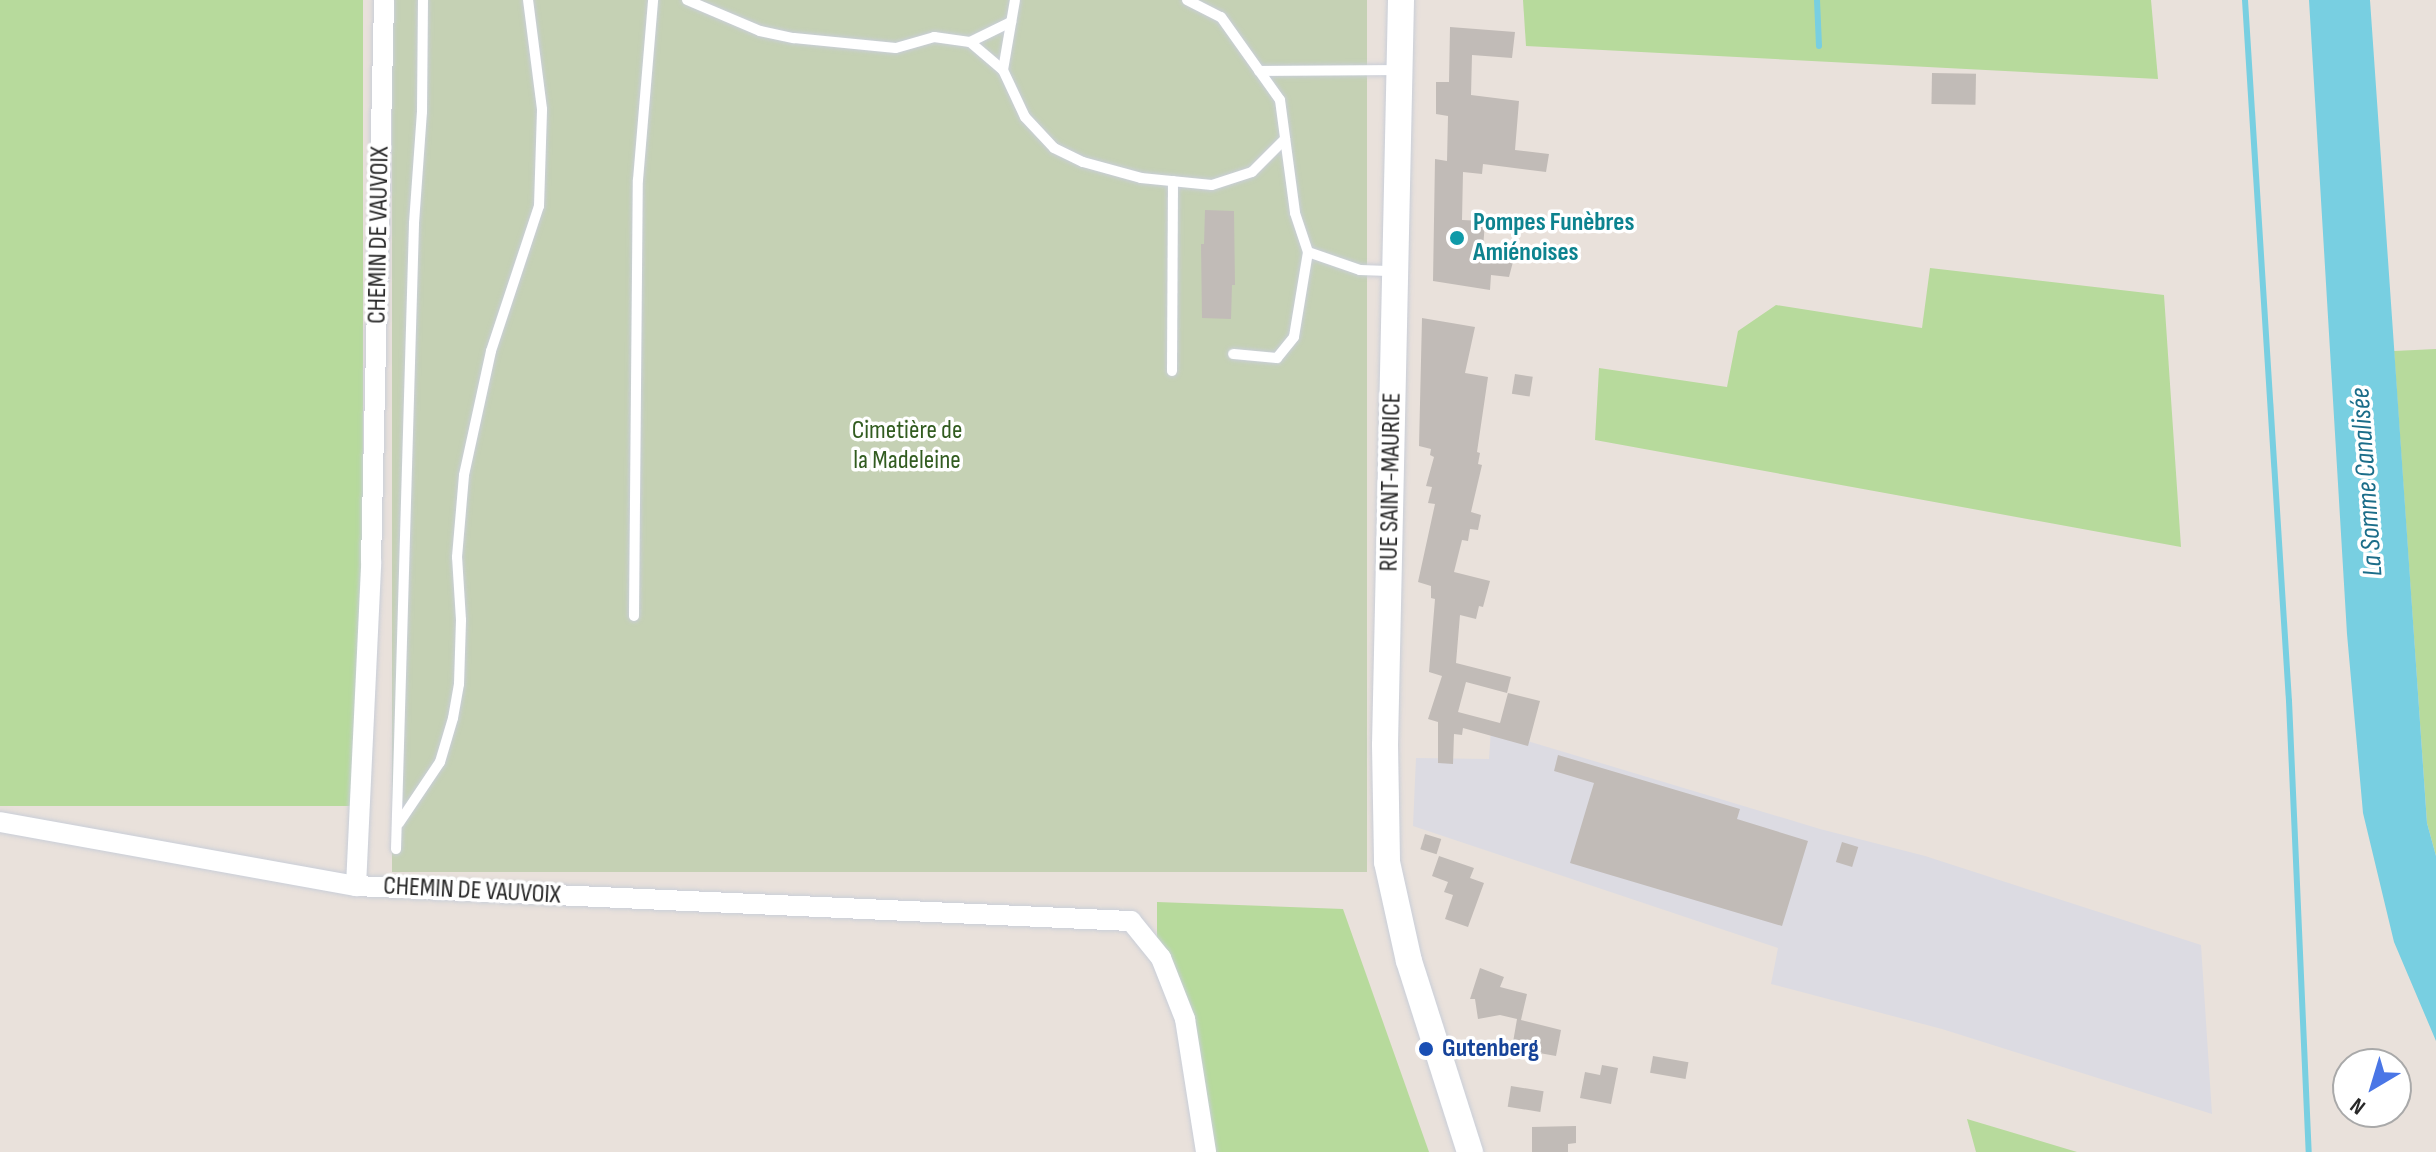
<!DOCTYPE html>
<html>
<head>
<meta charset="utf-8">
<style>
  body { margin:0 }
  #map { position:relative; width:2436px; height:1152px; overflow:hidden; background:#e9e1db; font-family:"Sofia Sans Condensed",sans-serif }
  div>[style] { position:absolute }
  .industrial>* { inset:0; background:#dcdbe2 }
  .green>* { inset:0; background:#b7da9c; transform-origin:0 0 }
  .cemetery>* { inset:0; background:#c5d1b4; transform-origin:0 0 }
  .water>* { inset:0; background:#78cfe1 }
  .stream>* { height:6px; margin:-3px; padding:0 3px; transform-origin:3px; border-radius:3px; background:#78cfe1 }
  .building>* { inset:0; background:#c1bbb7; transform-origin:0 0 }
  .roads { filter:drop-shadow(0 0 2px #c9ced8) drop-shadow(0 0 2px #c9ced8) }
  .service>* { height:10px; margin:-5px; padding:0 5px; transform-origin:5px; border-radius:5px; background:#fff }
  .minor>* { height:20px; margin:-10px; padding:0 10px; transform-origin:10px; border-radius:10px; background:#fff }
  .tertiary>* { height:26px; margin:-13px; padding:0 13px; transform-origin:13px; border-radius:13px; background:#fff }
  .dots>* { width:22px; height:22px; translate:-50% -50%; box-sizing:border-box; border:4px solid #fff; border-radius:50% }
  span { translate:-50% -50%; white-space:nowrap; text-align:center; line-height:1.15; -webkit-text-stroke:7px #fff; paint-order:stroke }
  .culture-label { font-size:26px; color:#0d838f; font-weight:700 }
  .left { translate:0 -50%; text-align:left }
  .street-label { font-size:26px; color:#282828 }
  .park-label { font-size:26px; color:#325c20 }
  .transit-label { font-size:26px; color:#164399; font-weight:700 }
  .water-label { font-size:28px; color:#1b6d89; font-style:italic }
  .north { position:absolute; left:2332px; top:1048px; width:80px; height:80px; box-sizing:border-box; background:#fff; border:2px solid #a9a9a9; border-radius:50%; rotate:218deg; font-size:22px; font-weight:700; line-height:32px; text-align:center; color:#282828 }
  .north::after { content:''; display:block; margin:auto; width:28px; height:36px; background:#4a76e6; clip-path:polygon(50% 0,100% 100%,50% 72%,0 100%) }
</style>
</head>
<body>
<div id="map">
  <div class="industrial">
    <div style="clip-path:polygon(1491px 730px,1820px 829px,1925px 856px,2201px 945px,2212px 1114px,1942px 1029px,1771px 984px,1778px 948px,1413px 826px,1416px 758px,1489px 759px)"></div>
  </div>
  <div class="green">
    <div style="left:0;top:0;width:363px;height:806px"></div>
    <div style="clip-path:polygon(1523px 0,2151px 0,2158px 79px,1526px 46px)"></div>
    <div style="clip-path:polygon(1930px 268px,2164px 295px,2181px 547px,1595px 440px,1599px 368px,1727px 387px,1738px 331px,1776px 305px,1922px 328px)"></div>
    <div style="clip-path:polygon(2436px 349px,2436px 856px,2427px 823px,2394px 351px)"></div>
    <div style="clip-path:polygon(1157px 902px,1343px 909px,1429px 1152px,1213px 1152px,1157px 940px)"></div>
    <div style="clip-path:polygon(1967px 1119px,2077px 1152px,1976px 1152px)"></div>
  </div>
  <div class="cemetery">
    <div style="left:392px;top:0;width:975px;height:872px"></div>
  </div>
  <div class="water">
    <div style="clip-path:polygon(2309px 0,2370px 0,2427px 823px,2436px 856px,2436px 1041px,2394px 942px,2363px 813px,2347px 634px)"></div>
  </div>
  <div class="stream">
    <div style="left:1817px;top:0;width:46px;rotate:87.5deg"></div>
    <div style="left:2245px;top:0;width:702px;rotate:86.41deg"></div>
    <div style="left:2289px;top:701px;width:451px;rotate:87.5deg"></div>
  </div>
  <div class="building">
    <div style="clip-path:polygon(1450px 27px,1515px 32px,1512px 58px,1472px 55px,1471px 95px,1519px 101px,1515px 150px,1549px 154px,1546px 172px,1483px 164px,1482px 174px,1463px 172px,1462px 220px,1485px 221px,1483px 249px,1512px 252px,1514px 258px,1509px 277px,1491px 275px,1490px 290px,1433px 281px,1435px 159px,1447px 161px,1448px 116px,1436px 114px,1436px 82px,1449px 82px)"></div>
    <div style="left:1932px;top:73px;width:44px;height:31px;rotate:1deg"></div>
    <div style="clip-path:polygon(1205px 210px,1234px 211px,1235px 285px,1232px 285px,1231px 319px,1202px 318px,1201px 244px,1204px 244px)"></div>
    <div style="clip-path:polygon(1422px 318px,1475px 327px,1465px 373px,1488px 377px,1477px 452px,1480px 453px,1478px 464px,1482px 465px,1471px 512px,1481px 515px,1478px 530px,1470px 529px,1468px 541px,1462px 540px,1454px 572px,1490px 581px,1483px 607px,1479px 606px,1476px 619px,1460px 615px,1456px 663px,1511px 677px,1507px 693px,1466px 682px,1458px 712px,1500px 723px,1508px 693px,1540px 701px,1528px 746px,1463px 728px,1462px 735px,1454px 734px,1453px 764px,1438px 763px,1438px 722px,1428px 719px,1442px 676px,1429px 672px,1435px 599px,1431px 598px,1431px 586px,1418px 582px,1435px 504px,1428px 503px,1432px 487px,1426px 486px,1434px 457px,1430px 455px,1431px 449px,1419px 446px)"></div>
    <div style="left:1515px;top:374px;width:18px;height:20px;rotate:9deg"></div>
    <div style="clip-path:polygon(1558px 755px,1740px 809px,1737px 819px,1808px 841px,1782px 926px,1570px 863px,1594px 783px,1554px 771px)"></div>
    <div style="left:1425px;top:834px;width:17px;height:16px;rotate:17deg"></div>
    <div style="left:1842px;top:842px;width:17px;height:21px;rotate:17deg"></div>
    <div style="clip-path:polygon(1439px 856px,1474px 868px,1470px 878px,1484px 883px,1468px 927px,1445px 919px,1453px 895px,1444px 892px,1448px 882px,1432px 876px)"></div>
    <div style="clip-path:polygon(1480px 968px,1504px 977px,1500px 987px,1527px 994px,1521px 1020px,1561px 1030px,1556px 1056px,1512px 1048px,1517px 1019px,1500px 1015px,1478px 1019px,1475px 999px,1470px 999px)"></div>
    <div style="left:1653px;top:1056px;width:36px;height:17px;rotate:10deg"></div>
    <div style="clip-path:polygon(1602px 1065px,1618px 1068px,1611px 1104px,1580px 1098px,1585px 1072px,1600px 1075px)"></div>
    <div style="left:1511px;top:1086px;width:33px;height:21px;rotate:9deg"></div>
    <div style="clip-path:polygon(1576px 1126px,1576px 1143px,1568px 1144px,1568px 1152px,1532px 1152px,1532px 1127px)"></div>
  </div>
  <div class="roads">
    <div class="service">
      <div style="left:687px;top:0;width:79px;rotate:23deg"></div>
      <div style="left:760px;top:31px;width:35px;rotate:12deg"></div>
      <div style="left:794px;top:38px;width:102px;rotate:5.6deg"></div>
      <div style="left:896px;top:48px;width:40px;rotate:-16deg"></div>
      <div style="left:934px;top:37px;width:36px;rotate:8deg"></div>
      <div style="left:970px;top:42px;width:43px;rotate:40.3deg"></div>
      <div style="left:1003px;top:70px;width:52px;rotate:64.9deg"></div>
      <div style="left:1025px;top:117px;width:42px;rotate:46.9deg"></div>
      <div style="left:1054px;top:148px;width:32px;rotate:26deg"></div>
      <div style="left:1083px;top:162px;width:60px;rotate:15.4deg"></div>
      <div style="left:1141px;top:178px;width:71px;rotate:5.6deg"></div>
      <div style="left:1212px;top:185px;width:42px;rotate:-18deg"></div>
      <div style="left:1252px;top:172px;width:47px;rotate:-45deg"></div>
      <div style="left:1187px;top:0;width:38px;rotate:27deg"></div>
      <div style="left:1221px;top:17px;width:102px;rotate:54.6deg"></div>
      <div style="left:1280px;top:100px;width:114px;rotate:82.4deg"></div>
      <div style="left:1295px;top:213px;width:41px;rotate:71.6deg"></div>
      <div style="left:1308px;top:252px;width:86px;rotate:99.4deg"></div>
      <div style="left:1294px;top:337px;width:27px;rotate:129deg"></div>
      <div style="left:1277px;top:358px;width:44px;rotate:-174.8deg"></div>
      <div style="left:970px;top:42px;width:46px;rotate:-26deg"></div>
      <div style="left:1003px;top:70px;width:71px;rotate:-80.3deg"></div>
      <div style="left:1259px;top:71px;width:138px;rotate:-0.4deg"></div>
      <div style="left:1308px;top:252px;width:55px;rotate:19.1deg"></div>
      <div style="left:1360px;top:270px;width:35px;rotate:2deg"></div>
      <div style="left:1172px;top:371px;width:190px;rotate:-89.7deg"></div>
      <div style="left:634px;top:616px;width:436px;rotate:-89.5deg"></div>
      <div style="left:638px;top:180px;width:181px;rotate:-85.2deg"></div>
      <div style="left:399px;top:823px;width:73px;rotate:-56.1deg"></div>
      <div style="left:440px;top:762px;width:46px;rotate:-73.5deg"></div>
      <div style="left:453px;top:718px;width:35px;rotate:-80deg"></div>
      <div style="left:459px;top:684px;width:64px;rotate:-88.2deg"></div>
      <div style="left:461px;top:620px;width:63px;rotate:-93.6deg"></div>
      <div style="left:457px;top:557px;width:82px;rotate:-85.1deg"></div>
      <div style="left:464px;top:475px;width:127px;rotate:-77.7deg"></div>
      <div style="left:491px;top:351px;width:153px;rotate:-71.7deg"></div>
      <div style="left:539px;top:206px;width:97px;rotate:-88.2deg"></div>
      <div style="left:542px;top:109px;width:110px;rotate:-97.3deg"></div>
      <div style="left:396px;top:849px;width:626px;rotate:-88.35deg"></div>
      <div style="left:414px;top:223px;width:111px;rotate:-85.9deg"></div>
      <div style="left:422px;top:112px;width:112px;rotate:-89.5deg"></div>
    </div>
    <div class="minor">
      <div style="left:0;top:822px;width:362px;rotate:10.2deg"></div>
      <div style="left:356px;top:886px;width:776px;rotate:2.59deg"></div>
      <div style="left:1131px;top:921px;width:48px;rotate:51deg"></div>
      <div style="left:1161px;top:958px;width:66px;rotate:68.5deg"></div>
      <div style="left:1185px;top:1019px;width:135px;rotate:81deg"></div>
      <div style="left:356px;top:886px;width:324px;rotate:-87.3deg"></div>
      <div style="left:371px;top:562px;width:562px;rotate:-88.67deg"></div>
    </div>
    <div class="tertiary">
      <div style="left:1401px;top:0;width:745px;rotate:91.23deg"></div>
      <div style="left:1385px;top:745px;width:117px;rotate:89deg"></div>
      <div style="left:1387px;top:862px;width:101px;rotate:77.5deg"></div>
      <div style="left:1409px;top:961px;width:201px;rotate:72.3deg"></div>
    </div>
  </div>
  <div class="dots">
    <div style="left:1457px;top:238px;background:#0f9aa8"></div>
    <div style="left:1426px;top:1049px;background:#1a4fb4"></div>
  </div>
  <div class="culture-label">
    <span class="left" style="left:1473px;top:238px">Pompes Funèbres<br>Amiénoises</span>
  </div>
  <div class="street-label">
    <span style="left:379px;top:235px;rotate:-89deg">CHEMIN DE VAUVOIX</span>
    <span style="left:1391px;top:482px;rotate:-89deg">RUE SAINT-MAURICE</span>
    <span style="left:472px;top:891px;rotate:3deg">CHEMIN DE VAUVOIX</span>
  </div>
  <div class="park-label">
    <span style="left:907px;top:446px">Cimetière de<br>la Madeleine</span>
  </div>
  <div class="transit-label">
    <span class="left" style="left:1442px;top:1049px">Gutenberg</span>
  </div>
  <div class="water-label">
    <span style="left:2367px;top:482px;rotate:-94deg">La Somme Canalisée</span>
  </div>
  <div class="north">N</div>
</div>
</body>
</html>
